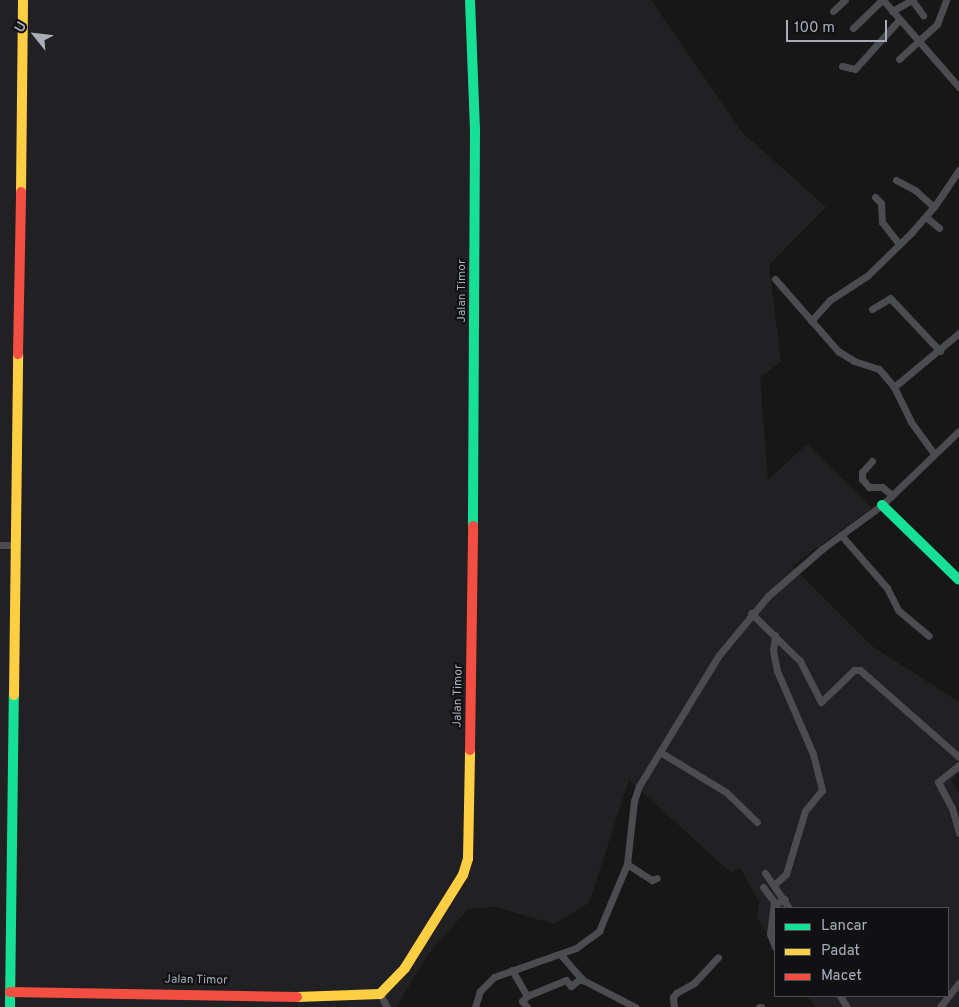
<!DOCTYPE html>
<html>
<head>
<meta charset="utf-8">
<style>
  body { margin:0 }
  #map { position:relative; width:959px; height:1007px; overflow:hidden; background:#171717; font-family:Overpass,sans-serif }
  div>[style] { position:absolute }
  .built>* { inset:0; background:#212123 }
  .street>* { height:7px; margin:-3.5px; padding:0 3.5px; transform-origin:3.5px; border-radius:3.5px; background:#4b4c50 }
  .fast>* { height:10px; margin:-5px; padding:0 5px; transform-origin:5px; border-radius:5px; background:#16e098 }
  .slow>* { height:10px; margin:-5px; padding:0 5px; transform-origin:5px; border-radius:5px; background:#ffcf43 }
  .jam>* { height:10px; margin:-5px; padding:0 5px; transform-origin:5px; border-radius:5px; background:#f24e42 }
  span { translate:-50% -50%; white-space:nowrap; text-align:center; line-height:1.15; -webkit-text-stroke:4px #111113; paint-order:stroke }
  .street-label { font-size:12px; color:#a8adb8 }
  .legend { position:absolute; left:774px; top:907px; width:175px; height:90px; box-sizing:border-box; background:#111113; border:1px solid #4d4f55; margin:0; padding:6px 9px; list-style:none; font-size:15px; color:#a8adb8 }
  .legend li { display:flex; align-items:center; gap:10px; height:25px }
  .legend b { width:25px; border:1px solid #4d4f55 }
  .north { position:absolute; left:10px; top:10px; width:50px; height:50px; -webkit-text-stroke:4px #111113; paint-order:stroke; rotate:299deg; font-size:14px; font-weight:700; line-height:20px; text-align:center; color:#a8adb8 }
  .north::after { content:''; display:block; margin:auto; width:18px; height:22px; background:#a8adb8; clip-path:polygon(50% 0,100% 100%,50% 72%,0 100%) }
  .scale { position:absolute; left:786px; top:20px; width:101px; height:22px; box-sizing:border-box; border:2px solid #a8adb8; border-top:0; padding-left:6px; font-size:15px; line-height:18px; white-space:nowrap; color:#a8adb8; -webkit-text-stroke:4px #111113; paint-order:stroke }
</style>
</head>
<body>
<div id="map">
  <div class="built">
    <div style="clip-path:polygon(0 0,651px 0,742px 132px,826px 207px,769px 265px,781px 361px,760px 378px,768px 480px,807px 444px,872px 508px,792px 566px,872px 646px,959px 702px,959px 773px,951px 781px,959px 793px,959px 1007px,815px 1007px,807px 996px,948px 996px,948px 908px,775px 908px,775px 946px,757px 918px,759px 902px,740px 868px,731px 873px,629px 780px,589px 903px,554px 924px,495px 907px,468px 909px,429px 953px,396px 1007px,0 1007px)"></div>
  </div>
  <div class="street">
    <div style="left:883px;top:0;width:116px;rotate:48.9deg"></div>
    <div style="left:912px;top:0;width:19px;rotate:54deg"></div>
    <div style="left:833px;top:11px;width:16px;rotate:-43deg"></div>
    <div style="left:892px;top:11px;width:23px;rotate:-29deg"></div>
    <div style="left:853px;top:28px;width:40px;rotate:-44deg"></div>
    <div style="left:899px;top:59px;width:52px;rotate:-42.6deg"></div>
    <div style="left:937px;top:24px;width:26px;rotate:-69deg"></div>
    <div style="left:842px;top:66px;width:13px;rotate:13deg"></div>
    <div style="left:855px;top:69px;width:66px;rotate:-48.1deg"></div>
    <div style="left:896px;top:180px;width:21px;rotate:28deg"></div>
    <div style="left:915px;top:190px;width:25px;rotate:42deg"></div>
    <div style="left:875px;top:197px;width:8px;rotate:45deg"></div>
    <div style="left:881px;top:203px;width:19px;rotate:87deg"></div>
    <div style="left:882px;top:222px;width:28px;rotate:52deg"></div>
    <div style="left:926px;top:217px;width:17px;rotate:40deg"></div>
    <div style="left:775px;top:279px;width:96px;rotate:48.8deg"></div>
    <div style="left:838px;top:351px;width:19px;rotate:32deg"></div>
    <div style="left:854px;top:361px;width:26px;rotate:18deg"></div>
    <div style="left:879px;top:369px;width:23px;rotate:50deg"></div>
    <div style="left:894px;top:387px;width:39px;rotate:64deg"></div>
    <div style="left:911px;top:422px;width:39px;rotate:54deg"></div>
    <div style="left:872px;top:309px;width:21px;rotate:-31deg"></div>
    <div style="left:890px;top:298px;width:73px;rotate:46.7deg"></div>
    <div style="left:811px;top:321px;width:28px;rotate:-48deg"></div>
    <div style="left:830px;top:300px;width:44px;rotate:-33deg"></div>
    <div style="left:867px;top:276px;width:62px;rotate:-44.3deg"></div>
    <div style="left:911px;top:233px;width:35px;rotate:-49deg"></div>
    <div style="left:934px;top:207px;width:45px;rotate:-56deg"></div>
    <div style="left:894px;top:387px;width:85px;rotate:-39.7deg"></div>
    <div style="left:872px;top:461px;width:15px;rotate:132deg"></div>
    <div style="left:862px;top:472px;width:7px;rotate:90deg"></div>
    <div style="left:862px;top:479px;width:11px;rotate:49deg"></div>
    <div style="left:869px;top:487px;width:13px"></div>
    <div style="left:882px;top:487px;width:13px;rotate:39deg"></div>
    <div style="left:841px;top:535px;width:70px;rotate:49deg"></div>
    <div style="left:887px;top:588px;width:25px;rotate:63deg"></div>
    <div style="left:898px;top:610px;width:40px;rotate:40deg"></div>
    <div style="left:0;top:545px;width:15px"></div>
    <div style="left:751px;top:613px;width:69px;rotate:44.4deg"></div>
    <div style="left:800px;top:661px;width:46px;rotate:62.9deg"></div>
    <div style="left:821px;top:702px;width:46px;rotate:-44.1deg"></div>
    <div style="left:854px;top:670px;width:6px"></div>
    <div style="left:860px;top:670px;width:132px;rotate:41.3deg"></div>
    <div style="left:660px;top:752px;width:77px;rotate:31.2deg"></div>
    <div style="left:726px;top:792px;width:43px;rotate:44.1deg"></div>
    <div style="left:959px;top:765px;width:27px;rotate:141deg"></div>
    <div style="left:938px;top:782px;width:30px;rotate:62deg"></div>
    <div style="left:952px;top:808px;width:26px;rotate:74deg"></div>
    <div style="left:627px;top:864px;width:30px;rotate:33deg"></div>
    <div style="left:652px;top:880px;width:5px;rotate:-22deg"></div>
    <div style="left:765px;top:873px;width:42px;rotate:55.6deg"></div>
    <div style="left:775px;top:884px;width:15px;rotate:-42deg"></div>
    <div style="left:786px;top:874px;width:66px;rotate:-73.2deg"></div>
    <div style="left:805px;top:811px;width:27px;rotate:-51deg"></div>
    <div style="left:822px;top:790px;width:37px;rotate:-104deg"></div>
    <div style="left:813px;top:754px;width:90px;rotate:-113.4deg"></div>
    <div style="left:777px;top:671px;width:21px;rotate:-101deg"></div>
    <div style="left:773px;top:650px;width:15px;rotate:-82deg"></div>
    <div style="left:763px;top:887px;width:21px;rotate:53deg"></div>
    <div style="left:776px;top:904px;width:10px;rotate:-29deg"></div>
    <div style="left:774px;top:902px;width:32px;rotate:97deg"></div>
    <div style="left:770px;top:934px;width:14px;rotate:69deg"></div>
    <div style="left:560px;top:954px;width:35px;rotate:49deg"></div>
    <div style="left:583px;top:980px;width:59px;rotate:27.4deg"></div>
    <div style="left:512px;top:970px;width:30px;rotate:60deg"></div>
    <div style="left:527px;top:996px;width:7px;rotate:135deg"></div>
    <div style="left:522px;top:1001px;width:8px;rotate:50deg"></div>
    <div style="left:380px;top:994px;width:15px;rotate:62deg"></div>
    <div style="left:527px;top:996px;width:42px;rotate:-22.3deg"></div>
    <div style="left:566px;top:980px;width:8px;rotate:50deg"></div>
    <div style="left:571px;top:986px;width:13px;rotate:-39deg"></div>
    <div style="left:840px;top:996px;width:13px;rotate:58deg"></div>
    <div style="left:475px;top:1007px;width:17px;rotate:-73deg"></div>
    <div style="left:480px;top:991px;width:20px;rotate:-45deg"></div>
    <div style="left:494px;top:977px;width:87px;rotate:-19.5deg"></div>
    <div style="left:576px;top:948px;width:29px;rotate:-36deg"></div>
    <div style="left:599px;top:931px;width:73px;rotate:-67.3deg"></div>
    <div style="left:627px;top:864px;width:63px;rotate:-83.7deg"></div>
    <div style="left:634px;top:801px;width:16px;rotate:-72deg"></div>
    <div style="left:639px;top:786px;width:153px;rotate:-58.6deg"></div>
    <div style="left:719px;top:655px;width:77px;rotate:-50.3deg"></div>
    <div style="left:768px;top:596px;width:72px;rotate:-41deg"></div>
    <div style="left:822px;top:549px;width:74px;rotate:-36.3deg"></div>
    <div style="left:882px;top:505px;width:107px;rotate:-43.9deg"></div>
    <div style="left:674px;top:1007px;width:10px;rotate:-96deg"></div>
    <div style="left:673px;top:997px;width:5px;rotate:-53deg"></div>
    <div style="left:676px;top:993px;width:21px;rotate:-29deg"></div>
    <div style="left:694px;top:983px;width:35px;rotate:-47deg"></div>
    <div style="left:759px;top:1007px;width:2px"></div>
    <div style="left:940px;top:1007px;width:31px;rotate:-52deg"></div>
  </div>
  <div class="fast">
    <div style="left:470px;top:0;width:129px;rotate:87.8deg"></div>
    <div style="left:475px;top:129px;width:397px;rotate:90.3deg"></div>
    <div style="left:882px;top:505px;width:107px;rotate:44.2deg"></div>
    <div style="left:10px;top:1007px;width:312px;rotate:-89.3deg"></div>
  </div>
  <div class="slow">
    <div style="left:21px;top:192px;width:192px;rotate:-89.4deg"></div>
    <div style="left:14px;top:695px;width:341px;rotate:-89.3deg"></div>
    <div style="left:297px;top:997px;width:83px;rotate:-2.1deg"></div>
    <div style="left:380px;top:994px;width:36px;rotate:-46deg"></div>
    <div style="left:405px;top:968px;width:110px;rotate:-58.1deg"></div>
    <div style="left:463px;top:875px;width:17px;rotate:-73deg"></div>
    <div style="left:468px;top:859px;width:109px;rotate:-88.9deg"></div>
  </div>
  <div class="jam">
    <div style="left:18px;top:354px;width:162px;rotate:-88.9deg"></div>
    <div style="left:470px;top:750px;width:224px;rotate:-89.2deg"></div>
    <div style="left:10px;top:992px;width:287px;rotate:1deg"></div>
  </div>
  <div class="street-label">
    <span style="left:463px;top:291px;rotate:-90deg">Jalan Timor</span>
    <span style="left:459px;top:696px;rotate:-89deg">Jalan Timor</span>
    <span style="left:196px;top:981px;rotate:1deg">Jalan Timor</span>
  </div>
  <ul class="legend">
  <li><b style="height:6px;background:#16e098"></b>Lancar</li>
  <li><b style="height:6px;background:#ffcf43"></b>Padat</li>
  <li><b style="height:6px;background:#f24e42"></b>Macet</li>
  </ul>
  <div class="north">U</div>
  <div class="scale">100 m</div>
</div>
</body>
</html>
